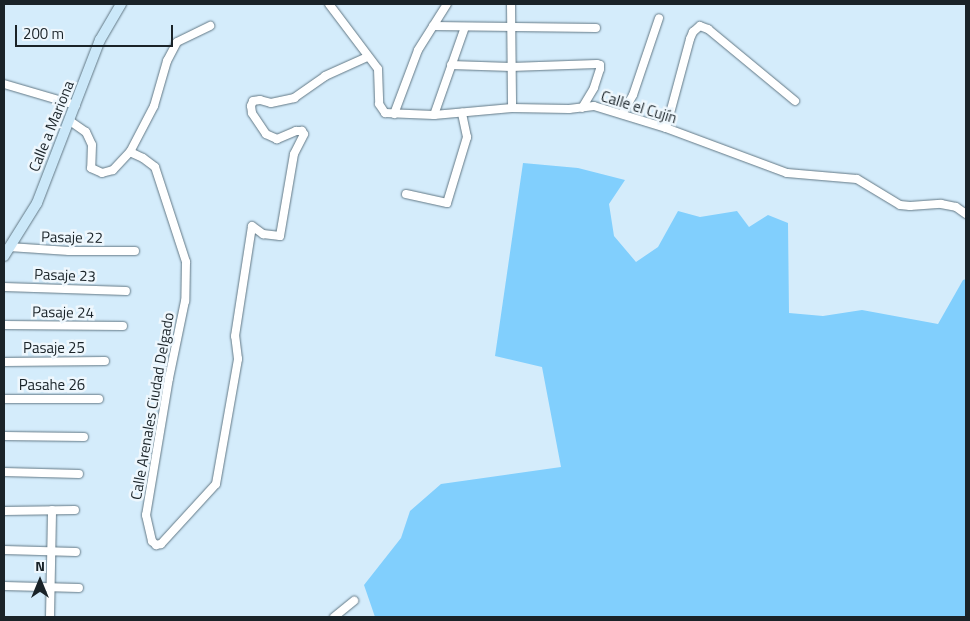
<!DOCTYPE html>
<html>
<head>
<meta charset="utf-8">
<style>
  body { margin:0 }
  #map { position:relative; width:970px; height:621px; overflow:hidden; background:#d4ecfb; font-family:"Titillium Web",sans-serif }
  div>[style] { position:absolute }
  .green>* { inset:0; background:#81cffd }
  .roads { filter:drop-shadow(0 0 1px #627885) drop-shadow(0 0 1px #627885) }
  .minor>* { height:8px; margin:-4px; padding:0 4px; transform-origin:4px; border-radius:4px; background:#fff }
  .major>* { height:10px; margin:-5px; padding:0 5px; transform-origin:5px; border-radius:5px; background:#cbe8f9 }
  span { translate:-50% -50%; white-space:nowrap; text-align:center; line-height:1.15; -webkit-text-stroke:5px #eef7fd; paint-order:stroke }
  .street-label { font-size:15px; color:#1a2328 }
  .frame { position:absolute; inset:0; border:5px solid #1a2328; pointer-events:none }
  .north { position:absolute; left:15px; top:556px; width:50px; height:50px; -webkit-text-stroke:4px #eef7fd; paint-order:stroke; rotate:0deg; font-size:14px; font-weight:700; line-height:20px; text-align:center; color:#1a2328 }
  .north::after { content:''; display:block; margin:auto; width:18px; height:22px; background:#1a2328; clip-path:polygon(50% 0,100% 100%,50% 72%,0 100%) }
  .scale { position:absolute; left:15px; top:25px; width:158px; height:22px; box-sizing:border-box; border:2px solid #1a2328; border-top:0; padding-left:6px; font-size:15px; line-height:18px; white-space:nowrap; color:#1a2328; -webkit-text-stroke:4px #eef7fd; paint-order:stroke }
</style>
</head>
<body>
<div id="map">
  <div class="green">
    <div style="clip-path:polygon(523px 163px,578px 168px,625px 180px,609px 204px,614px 236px,636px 262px,658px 247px,678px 211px,700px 217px,737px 211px,749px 227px,768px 215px,788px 223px,789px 313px,823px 316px,862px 310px,938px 324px,963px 280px,966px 279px,966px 617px,375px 617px,364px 585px,401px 538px,410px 511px,441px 484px,561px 467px,542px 367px,495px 356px)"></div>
  </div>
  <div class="roads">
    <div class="minor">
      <div style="left:329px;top:4px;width:81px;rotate:53deg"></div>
      <div style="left:378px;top:69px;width:35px;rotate:88deg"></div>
      <div style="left:379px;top:104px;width:11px;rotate:56deg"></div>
      <div style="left:385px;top:113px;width:49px;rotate:2.3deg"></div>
      <div style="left:434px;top:115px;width:78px;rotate:-5.1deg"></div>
      <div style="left:512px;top:108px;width:57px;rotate:1deg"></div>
      <div style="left:569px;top:109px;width:25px;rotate:-7deg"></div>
      <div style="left:594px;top:106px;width:75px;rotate:17deg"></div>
      <div style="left:666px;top:128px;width:129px;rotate:20.4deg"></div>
      <div style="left:787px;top:173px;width:70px;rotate:4.9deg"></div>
      <div style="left:857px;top:179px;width:50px;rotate:31.2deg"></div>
      <div style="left:900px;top:205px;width:10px;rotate:6deg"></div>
      <div style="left:910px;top:206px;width:31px;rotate:-4deg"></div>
      <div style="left:941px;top:204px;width:15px;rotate:11deg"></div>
      <div style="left:956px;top:207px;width:12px;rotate:35deg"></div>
      <div style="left:511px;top:4px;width:104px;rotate:89.4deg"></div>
      <div style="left:433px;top:26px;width:163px;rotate:0.7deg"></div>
      <div style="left:451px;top:65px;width:60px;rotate:1.9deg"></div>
      <div style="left:511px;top:67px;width:86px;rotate:-2deg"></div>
      <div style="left:597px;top:64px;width:3px;rotate:18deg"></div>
      <div style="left:600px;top:65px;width:4px;rotate:90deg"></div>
      <div style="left:600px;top:69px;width:20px;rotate:108deg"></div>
      <div style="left:594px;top:88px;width:23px;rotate:121deg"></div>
      <div style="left:4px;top:84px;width:75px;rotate:16.3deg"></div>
      <div style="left:394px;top:114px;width:68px;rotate:-69.4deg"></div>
      <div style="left:418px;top:50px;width:54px;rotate:-57.8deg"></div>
      <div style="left:622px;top:114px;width:22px;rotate:-60deg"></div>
      <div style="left:633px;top:95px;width:81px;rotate:-71.3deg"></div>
      <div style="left:434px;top:115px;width:93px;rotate:-70.6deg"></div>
      <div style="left:70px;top:121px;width:19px;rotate:35deg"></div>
      <div style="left:86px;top:132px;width:14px;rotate:65deg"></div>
      <div style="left:92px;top:145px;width:23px;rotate:92deg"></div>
      <div style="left:91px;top:168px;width:12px;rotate:24deg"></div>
      <div style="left:102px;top:173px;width:11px;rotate:-15deg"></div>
      <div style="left:113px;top:170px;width:25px;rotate:-47deg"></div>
      <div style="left:130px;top:152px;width:52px;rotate:-62.4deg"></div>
      <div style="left:154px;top:106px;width:47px;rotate:-73.9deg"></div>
      <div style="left:167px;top:61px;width:21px;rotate:-62deg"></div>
      <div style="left:177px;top:42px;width:37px;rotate:-26deg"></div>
      <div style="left:666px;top:128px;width:92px;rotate:-74.9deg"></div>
      <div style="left:690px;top:39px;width:8px;rotate:-67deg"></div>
      <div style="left:693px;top:32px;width:9px;rotate:-41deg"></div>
      <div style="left:700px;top:26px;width:9px;rotate:21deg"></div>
      <div style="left:708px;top:29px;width:113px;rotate:39.6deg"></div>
      <div style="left:130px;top:152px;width:14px;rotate:25deg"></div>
      <div style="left:143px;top:158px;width:15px;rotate:37deg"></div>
      <div style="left:155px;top:167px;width:100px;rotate:71.9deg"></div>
      <div style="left:186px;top:262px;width:39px;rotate:91deg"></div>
      <div style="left:185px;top:301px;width:79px;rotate:101.7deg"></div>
      <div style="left:169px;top:378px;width:139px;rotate:99.5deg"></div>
      <div style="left:146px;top:515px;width:27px;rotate:77deg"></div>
      <div style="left:152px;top:541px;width:6px;rotate:45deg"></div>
      <div style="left:156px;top:545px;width:5px;rotate:-11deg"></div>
      <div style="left:161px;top:544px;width:81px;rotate:-47.5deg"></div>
      <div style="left:216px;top:484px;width:127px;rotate:-80deg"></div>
      <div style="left:238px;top:359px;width:23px;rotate:-97deg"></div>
      <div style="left:235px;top:336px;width:111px;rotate:-81.2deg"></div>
      <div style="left:252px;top:226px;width:14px;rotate:36deg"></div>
      <div style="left:263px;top:234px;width:17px;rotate:7deg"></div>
      <div style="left:280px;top:236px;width:83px;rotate:-80.3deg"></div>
      <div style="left:294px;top:154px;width:22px;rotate:-63deg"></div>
      <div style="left:304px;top:134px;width:4px;rotate:-124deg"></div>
      <div style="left:302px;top:131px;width:6px;rotate:180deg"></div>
      <div style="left:296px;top:131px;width:21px;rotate:157deg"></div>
      <div style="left:277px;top:139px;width:12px;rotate:-156deg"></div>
      <div style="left:266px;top:134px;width:25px;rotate:-124deg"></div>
      <div style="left:252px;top:113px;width:7px;rotate:-98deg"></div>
      <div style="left:251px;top:106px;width:5px;rotate:-68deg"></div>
      <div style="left:253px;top:101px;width:7px;rotate:-8deg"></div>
      <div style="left:260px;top:100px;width:11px;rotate:15deg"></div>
      <div style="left:271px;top:103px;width:24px;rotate:-12deg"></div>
      <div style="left:294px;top:98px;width:38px;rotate:-35deg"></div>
      <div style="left:325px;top:76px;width:46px;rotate:-24.3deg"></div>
      <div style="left:406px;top:194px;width:42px;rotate:12.4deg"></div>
      <div style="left:447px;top:203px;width:69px;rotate:-73.1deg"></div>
      <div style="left:467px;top:137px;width:25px;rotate:-102deg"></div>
      <div style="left:9px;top:247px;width:60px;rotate:3.8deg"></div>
      <div style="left:69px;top:251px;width:66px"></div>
      <div style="left:4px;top:287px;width:122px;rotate:1.9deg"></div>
      <div style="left:4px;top:325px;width:119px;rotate:0.5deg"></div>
      <div style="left:4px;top:362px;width:101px;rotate:-0.6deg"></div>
      <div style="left:4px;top:399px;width:95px"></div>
      <div style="left:4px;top:436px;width:80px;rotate:0.7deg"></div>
      <div style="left:4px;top:472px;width:75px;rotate:1.5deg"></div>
      <div style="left:4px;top:511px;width:71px;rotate:-0.8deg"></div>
      <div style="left:4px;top:550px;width:72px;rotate:1.6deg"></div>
      <div style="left:4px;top:586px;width:75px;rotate:1.5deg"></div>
      <div style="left:50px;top:617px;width:107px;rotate:-88.9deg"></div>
      <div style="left:334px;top:617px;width:26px;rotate:-39deg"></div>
    </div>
    <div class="major">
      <div style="left:4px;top:256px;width:62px;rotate:-58.1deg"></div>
      <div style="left:37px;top:203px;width:175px;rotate:-68.9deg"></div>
      <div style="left:100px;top:40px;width:42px;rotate:-59.7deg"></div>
    </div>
  </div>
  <div class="street-label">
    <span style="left:639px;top:107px;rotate:17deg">Calle el Cujín</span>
    <span style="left:51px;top:126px;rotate:-68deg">Calle a Mariona</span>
    <span style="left:72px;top:237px;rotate:1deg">Pasaje 22</span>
    <span style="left:65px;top:275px;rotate:2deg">Pasaje 23</span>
    <span style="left:63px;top:312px;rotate:1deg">Pasaje 24</span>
    <span style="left:54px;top:348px">Pasaje 25</span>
    <span style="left:52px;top:385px">Pasahe 26</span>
    <span style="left:152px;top:406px;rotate:-80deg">Calle Arenales Ciudad Delgado</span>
  </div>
  <div class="frame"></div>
  <div class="north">N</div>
  <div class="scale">200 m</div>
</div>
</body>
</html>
